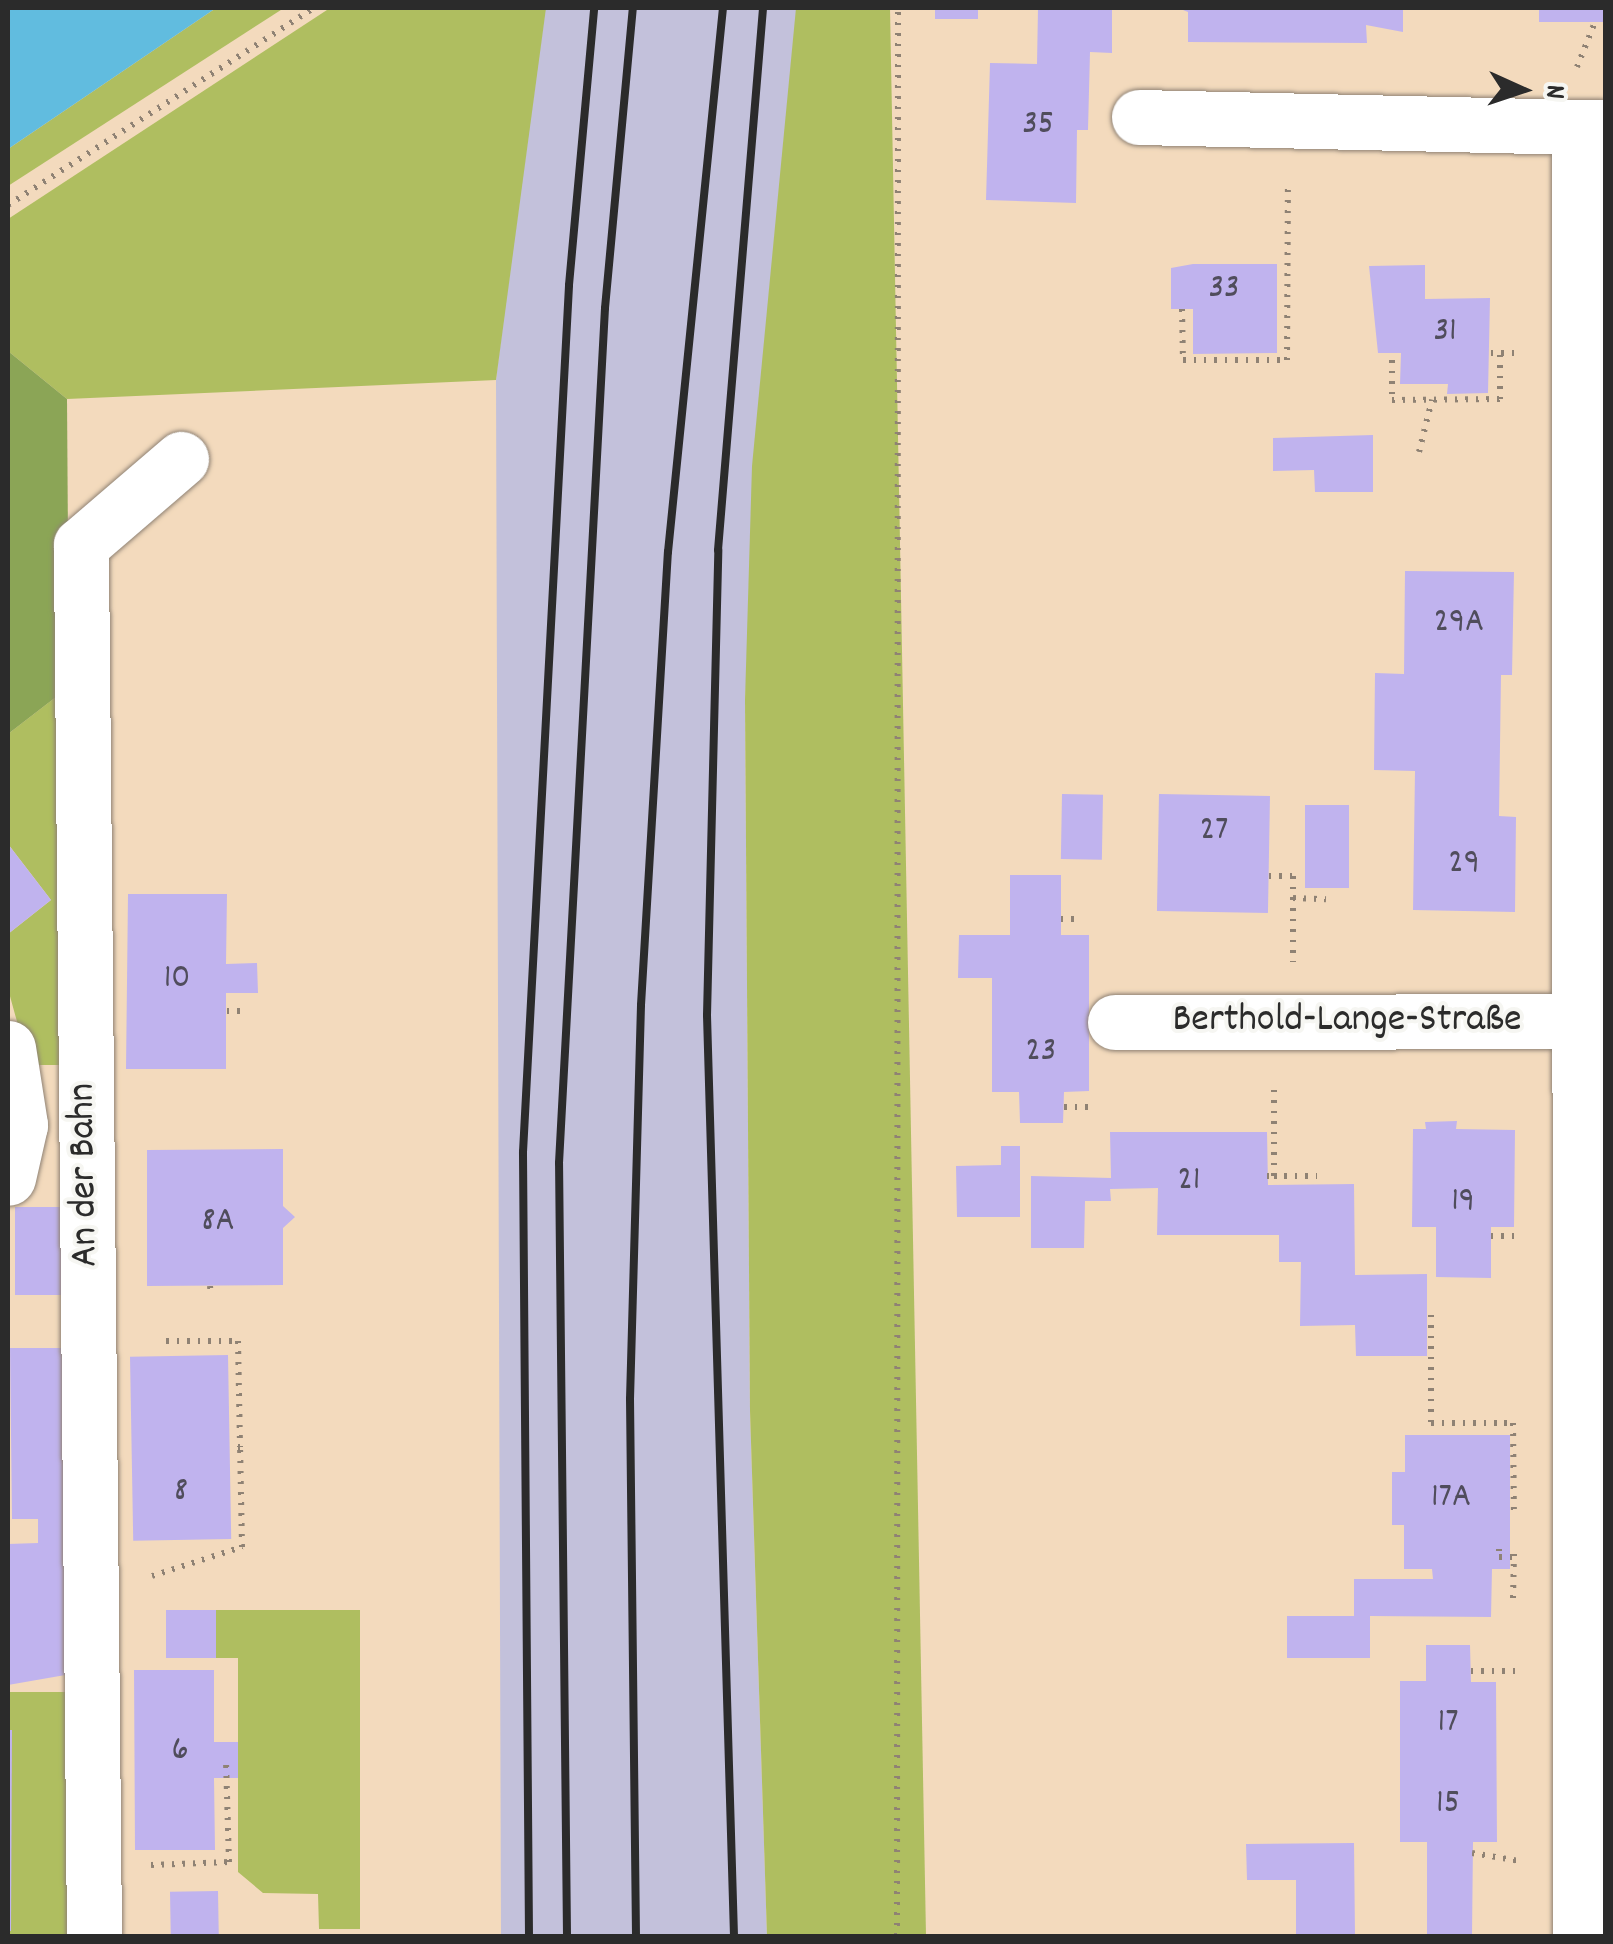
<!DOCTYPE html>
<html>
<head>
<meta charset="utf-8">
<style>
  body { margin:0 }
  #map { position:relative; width:1613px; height:1944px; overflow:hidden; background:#f3dabd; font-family:Dekko,sans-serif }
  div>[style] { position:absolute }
  .industrial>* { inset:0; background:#c3c1db }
  .green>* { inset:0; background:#afbe60; transform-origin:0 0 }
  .forest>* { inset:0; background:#8ba556 }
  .water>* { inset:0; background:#61bcdf }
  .building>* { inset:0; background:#c0b3ee; transform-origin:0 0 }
  .path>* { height:6px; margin-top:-3px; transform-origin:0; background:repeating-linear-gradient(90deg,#8f8274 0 2.5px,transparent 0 10.5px) }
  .roads { filter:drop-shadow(0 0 2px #8f8274) drop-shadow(0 0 2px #8f8274) }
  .minor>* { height:55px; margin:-27.5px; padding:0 27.5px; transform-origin:27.5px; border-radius:27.5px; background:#fff }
  .rail>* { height:8px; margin:-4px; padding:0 4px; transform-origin:4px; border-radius:4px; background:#2b2b2b }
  span { translate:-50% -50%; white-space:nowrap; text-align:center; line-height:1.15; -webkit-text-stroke:8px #f6f6f2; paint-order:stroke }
  .number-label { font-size:35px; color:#504d5c }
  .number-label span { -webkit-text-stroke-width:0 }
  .street-label { font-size:40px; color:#2b2b2b }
  .frame { position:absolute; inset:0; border:10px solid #2b2b2b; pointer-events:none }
  .north { position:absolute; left:1473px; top:40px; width:100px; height:100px; -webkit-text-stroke:8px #f6f6f2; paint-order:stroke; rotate:93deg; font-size:28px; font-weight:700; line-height:40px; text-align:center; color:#2b2b2b }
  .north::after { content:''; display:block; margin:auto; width:35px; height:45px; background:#2b2b2b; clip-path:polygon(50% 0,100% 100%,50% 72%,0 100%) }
</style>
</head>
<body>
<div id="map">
  <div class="industrial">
    <div style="clip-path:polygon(540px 8px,797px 8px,745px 700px,750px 1411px,767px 1936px,501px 1936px,496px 380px)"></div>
  </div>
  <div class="green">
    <div style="clip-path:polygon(216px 8px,284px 8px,8px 186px,8px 149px)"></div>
    <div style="clip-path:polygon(330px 8px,546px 8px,496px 380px,67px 399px,8px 351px,8px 219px)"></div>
    <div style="clip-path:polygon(796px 8px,890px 8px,926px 1936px,767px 1936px,750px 1411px,745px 700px,752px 466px)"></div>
    <div style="clip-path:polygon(69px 687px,73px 1065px,29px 1065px,8px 989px,8px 934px,51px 900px,8px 844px,8px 734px)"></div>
    <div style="clip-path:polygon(216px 1610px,360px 1610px,360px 1929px,319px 1929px,318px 1894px,263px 1893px,238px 1872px,238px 1658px,215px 1658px)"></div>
    <div style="left:70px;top:1692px;width:244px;height:63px;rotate:90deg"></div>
  </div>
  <div class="forest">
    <div style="clip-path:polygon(8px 351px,67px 399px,69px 687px,8px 734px)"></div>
  </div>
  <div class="water">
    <div style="clip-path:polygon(8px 8px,216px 8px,8px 149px)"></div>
  </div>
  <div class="building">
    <div style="left:935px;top:8px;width:43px;height:11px"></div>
    <div style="clip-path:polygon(1038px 8px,1112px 8px,1112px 53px,1090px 52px,1088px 130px,1077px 130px,1076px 203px,986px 200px,990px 63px,1037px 64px)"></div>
    <div style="clip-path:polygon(1178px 8px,1403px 8px,1403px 32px,1366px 25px,1367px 43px,1188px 42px,1188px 12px)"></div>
    <div style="left:1539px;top:8px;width:67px;height:14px"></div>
    <div style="clip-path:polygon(1193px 264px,1277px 264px,1277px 353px,1193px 354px,1193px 309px,1171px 309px,1171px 268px)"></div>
    <div style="clip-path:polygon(1425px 265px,1425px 299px,1490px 298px,1488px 393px,1447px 394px,1448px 384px,1400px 384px,1401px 353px,1378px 353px,1369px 266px)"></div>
    <div style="clip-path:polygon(1373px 435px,1373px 492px,1315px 492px,1314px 470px,1273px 471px,1273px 438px)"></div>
    <div style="clip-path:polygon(1405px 571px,1514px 572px,1512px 675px,1501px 675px,1499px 816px,1516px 817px,1515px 912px,1413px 910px,1415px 771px,1374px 770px,1375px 673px,1404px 674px)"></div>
    <div style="left:1062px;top:794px;width:41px;height:65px;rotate:1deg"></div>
    <div style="left:1159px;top:794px;width:111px;height:117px;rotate:1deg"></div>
    <div style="left:1305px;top:805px;width:44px;height:83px"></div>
    <div style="clip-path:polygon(8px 844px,51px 900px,8px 934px)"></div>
    <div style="clip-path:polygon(1010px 875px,1061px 875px,1061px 935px,1089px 935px,1089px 1091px,1064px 1092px,1063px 1123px,1020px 1123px,1019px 1092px,992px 1092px,992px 978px,958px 978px,959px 935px,1010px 935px)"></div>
    <div style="clip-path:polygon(128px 894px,227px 894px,226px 964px,257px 963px,258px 993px,226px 993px,226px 1069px,126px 1069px)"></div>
    <div style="clip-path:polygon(1457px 1121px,1456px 1129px,1515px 1130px,1514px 1227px,1491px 1227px,1491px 1278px,1436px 1277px,1436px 1227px,1412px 1227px,1413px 1129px,1426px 1129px,1425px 1122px)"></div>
    <div style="clip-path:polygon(1110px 1132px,1267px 1132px,1268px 1185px,1354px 1184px,1355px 1275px,1427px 1274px,1427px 1356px,1356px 1356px,1355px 1325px,1300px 1326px,1301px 1262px,1279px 1262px,1279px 1235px,1157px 1235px,1158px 1188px,1110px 1189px,1111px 1201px,1085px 1201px,1084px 1248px,1031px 1248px,1031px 1176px,1111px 1178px)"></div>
    <div style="clip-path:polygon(1001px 1146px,1020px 1146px,1020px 1217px,957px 1217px,956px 1166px,1001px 1165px)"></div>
    <div style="clip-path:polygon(283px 1149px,283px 1206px,295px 1217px,283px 1228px,283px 1285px,147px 1286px,147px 1150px)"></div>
    <div style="left:15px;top:1207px;width:58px;height:88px"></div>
    <div style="clip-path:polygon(10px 1348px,68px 1348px,71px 1674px,8px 1685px,8px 1544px,38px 1543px,38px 1519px,12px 1519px)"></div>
    <div style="left:228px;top:1355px;width:184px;height:98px;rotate:89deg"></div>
    <div style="clip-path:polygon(1405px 1435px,1510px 1435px,1510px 1569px,1492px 1569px,1491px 1617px,1370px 1616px,1370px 1658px,1287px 1658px,1287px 1616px,1354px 1616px,1354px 1579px,1433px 1579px,1432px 1569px,1404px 1569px,1404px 1525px,1392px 1525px,1392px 1472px,1405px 1472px)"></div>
    <div style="left:166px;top:1610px;width:50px;height:48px"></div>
    <div style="clip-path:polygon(1426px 1645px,1470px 1645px,1471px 1682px,1496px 1682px,1497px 1842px,1473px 1842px,1472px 1936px,1427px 1936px,1427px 1842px,1400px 1842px,1400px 1681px,1426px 1681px)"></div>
    <div style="clip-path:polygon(134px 1670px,214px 1670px,214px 1742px,238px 1742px,238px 1778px,214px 1778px,215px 1850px,135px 1850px)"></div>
    <div style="clip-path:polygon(8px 1730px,12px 1730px,11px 1931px,8px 1931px)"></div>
    <div style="clip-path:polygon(1354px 1843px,1355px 1936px,1296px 1936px,1296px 1880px,1247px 1880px,1246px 1844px)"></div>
    <div style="left:218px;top:1891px;width:45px;height:48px;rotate:89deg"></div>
  </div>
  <div class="path">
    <div style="left:1577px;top:67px;width:48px;rotate:-68.2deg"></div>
    <div style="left:8px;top:205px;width:364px;rotate:-32.8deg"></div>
    <div style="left:1182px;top:309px;width:51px;rotate:88.9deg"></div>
    <div style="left:1183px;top:360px;width:104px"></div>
    <div style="left:1287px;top:360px;width:178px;rotate:-89.7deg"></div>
    <div style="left:1491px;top:353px;width:28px"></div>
    <div style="left:1392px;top:360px;width:40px;rotate:90deg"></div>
    <div style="left:1392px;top:400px;width:108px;rotate:-0.5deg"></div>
    <div style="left:1500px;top:399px;width:46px;rotate:-90deg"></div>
    <div style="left:1419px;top:452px;width:54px;rotate:-76deg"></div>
    <div style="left:1269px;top:876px;width:24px"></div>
    <div style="left:1293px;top:876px;width:22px;rotate:90deg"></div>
    <div style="left:1293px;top:898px;width:33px;rotate:2deg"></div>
    <div style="left:1293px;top:898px;width:64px;rotate:90deg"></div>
    <div style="left:1061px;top:919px;width:21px"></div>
    <div style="left:227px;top:1011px;width:17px"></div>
    <div style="left:1064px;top:1107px;width:27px"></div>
    <div style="left:1267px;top:1176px;width:7px"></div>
    <div style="left:1274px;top:1176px;width:92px;rotate:-90deg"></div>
    <div style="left:1274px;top:1176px;width:43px"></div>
    <div style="left:1491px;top:1236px;width:28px"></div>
    <div style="left:210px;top:1286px;width:10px;rotate:84deg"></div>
    <div style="left:1431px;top:1315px;width:108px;rotate:90deg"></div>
    <div style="left:1431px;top:1423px;width:82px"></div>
    <div style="left:1513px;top:1423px;width:94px;rotate:89.4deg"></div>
    <div style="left:166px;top:1341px;width:72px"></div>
    <div style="left:238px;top:1341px;width:106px;rotate:88.9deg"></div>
    <div style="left:1499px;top:1549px;width:8px;rotate:90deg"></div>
    <div style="left:1499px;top:1557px;width:16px"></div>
    <div style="left:152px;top:1576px;width:95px;rotate:-17.9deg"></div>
    <div style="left:242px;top:1547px;width:100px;rotate:-91.1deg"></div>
    <div style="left:240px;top:1447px;width:10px;rotate:180deg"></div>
    <div style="left:1513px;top:1598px;width:44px;rotate:-88.7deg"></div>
    <div style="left:1471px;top:1671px;width:49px"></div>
    <div style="left:1472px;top:1853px;width:49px;rotate:9.5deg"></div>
    <div style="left:151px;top:1865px;width:78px;rotate:-2.2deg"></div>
    <div style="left:229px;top:1862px;width:102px;rotate:-91.7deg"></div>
    <div style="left:897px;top:1936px;width:1928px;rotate:-89.97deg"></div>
  </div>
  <div class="roads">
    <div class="minor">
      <div style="left:1139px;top:117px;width:467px;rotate:1.3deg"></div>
      <div style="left:1579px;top:127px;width:1809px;rotate:89.97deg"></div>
      <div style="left:1115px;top:1022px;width:465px;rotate:-0.1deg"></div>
      <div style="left:8px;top:1048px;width:78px;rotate:81.1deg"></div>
      <div style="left:20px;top:1125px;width:54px;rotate:102.8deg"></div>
      <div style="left:94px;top:1936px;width:1391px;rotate:-90.54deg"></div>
      <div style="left:81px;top:545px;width:132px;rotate:-40.7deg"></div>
    </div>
  </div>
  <div class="rail">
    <div style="left:529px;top:1936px;width:784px;rotate:-90.44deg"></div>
    <div style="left:523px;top:1152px;width:868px;rotate:-86.96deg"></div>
    <div style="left:569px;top:285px;width:278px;rotate:-84.8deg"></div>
    <div style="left:567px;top:1936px;width:773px;rotate:-90.59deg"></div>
    <div style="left:559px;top:1163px;width:856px;rotate:-86.92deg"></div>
    <div style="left:605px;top:308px;width:301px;rotate:-84.7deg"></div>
    <div style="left:636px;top:1936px;width:537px;rotate:-90.64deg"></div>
    <div style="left:630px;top:1399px;width:394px;rotate:-88.4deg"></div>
    <div style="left:641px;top:1005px;width:454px;rotate:-86.6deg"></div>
    <div style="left:668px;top:552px;width:547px;rotate:-84.23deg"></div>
    <div style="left:734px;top:1936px;width:921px;rotate:-91.68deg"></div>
    <div style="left:707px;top:1015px;width:465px;rotate:-88.6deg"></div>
    <div style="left:718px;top:550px;width:544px;rotate:-85.25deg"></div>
  </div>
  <div class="number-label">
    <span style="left:1038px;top:125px">35</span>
    <span style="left:1224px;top:289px">33</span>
    <span style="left:1445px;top:332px">31</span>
    <span style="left:1459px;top:623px">29A</span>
    <span style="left:1214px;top:831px">27</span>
    <span style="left:1464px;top:864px">29</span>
    <span style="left:177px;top:979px">10</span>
    <span style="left:1041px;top:1052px">23</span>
    <span style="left:1189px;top:1181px">21</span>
    <span style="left:1463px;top:1202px">19</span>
    <span style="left:218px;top:1222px">8A</span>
    <span style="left:181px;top:1492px">8</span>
    <span style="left:1451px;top:1498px">17A</span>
    <span style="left:1448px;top:1723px">17</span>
    <span style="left:180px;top:1751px">6</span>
    <span style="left:1448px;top:1804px">15</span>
  </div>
  <div class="street-label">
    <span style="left:1347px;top:1022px">Berthold-Lange-Straße</span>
    <span style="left:86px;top:1175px;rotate:-91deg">An der Bahn</span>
  </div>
  <div class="frame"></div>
  <div class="north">N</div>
</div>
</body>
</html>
